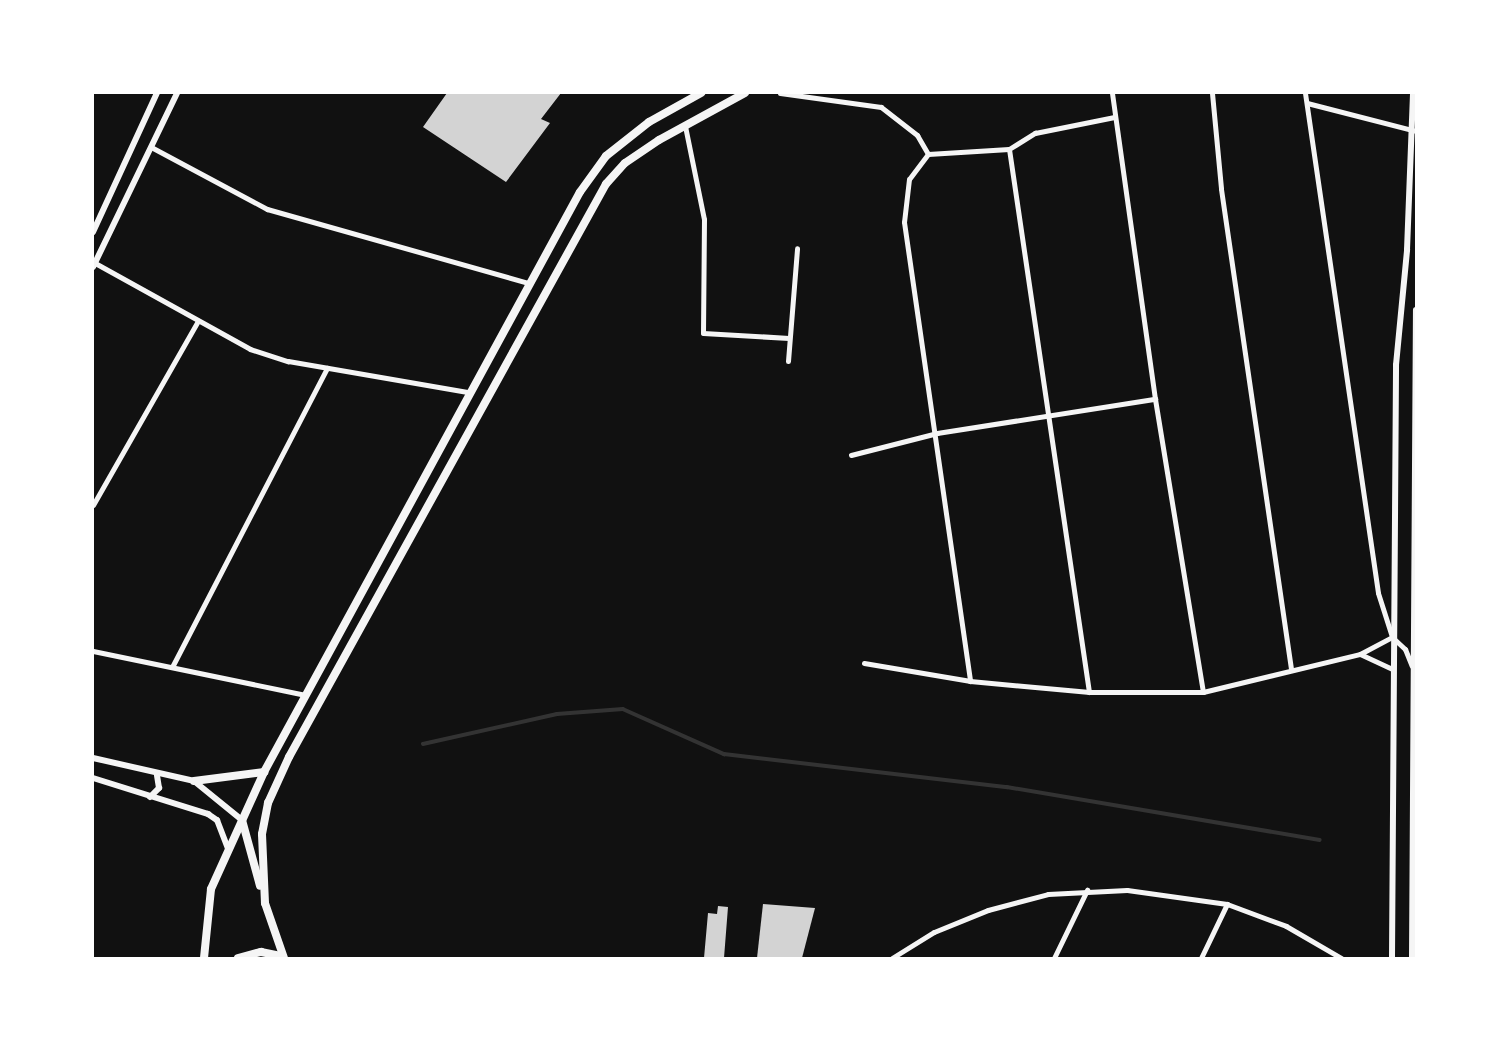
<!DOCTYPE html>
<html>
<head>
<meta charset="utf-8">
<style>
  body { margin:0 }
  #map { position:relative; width:1509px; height:1051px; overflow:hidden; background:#111; font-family:"Work Sans",sans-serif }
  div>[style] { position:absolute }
  .stream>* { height:3.5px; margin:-1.75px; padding:0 1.75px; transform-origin:1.75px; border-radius:1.75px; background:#333 }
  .building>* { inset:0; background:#d3d3d3 }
  .minor>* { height:5px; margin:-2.5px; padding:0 2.5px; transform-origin:2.5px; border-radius:2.5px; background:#f5f5f5 }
  .tertiary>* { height:6px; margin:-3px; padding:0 3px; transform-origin:3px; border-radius:3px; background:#f5f5f5 }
  .primary>* { height:8px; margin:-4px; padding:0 4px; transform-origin:4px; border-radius:4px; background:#f5f5f5 }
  span { translate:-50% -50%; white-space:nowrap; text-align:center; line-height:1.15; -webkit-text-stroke:5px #fff; paint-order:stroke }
  .frame { position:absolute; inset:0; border:94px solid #fff; pointer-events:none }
</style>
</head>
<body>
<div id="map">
  <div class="stream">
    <div style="left:423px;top:744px;width:137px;rotate:-12.6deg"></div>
    <div style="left:557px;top:714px;width:66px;rotate:-4.3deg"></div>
    <div style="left:623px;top:709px;width:111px;rotate:24deg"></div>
    <div style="left:724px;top:754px;width:285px;rotate:6.7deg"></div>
    <div style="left:1007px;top:787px;width:317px;rotate:9.6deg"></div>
  </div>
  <div class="building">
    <div style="clip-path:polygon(447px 93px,561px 93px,541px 119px,550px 123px,506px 182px,423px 127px)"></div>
    <div style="clip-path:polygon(763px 904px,815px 908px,802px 958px,757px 958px)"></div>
    <div style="clip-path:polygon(718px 906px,728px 907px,724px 958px,704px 958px,708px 913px,717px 914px)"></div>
  </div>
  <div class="minor">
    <div style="left:780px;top:93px;width:102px;rotate:7.9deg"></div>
    <div style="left:881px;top:107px;width:46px;rotate:37.9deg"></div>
    <div style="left:917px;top:135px;width:22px;rotate:60deg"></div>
    <div style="left:1112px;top:93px;width:309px;rotate:82deg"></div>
    <div style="left:1155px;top:399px;width:297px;rotate:80.7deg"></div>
    <div style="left:1212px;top:93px;width:96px;rotate:84.6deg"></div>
    <div style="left:1221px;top:189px;width:485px;rotate:81.7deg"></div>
    <div style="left:1305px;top:93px;width:505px;rotate:81.69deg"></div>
    <div style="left:1378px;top:593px;width:46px;rotate:72.3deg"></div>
    <div style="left:1392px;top:637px;width:18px;rotate:43deg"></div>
    <div style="left:1405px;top:649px;width:18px;rotate:68deg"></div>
    <div style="left:1307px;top:103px;width:113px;rotate:14.4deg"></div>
    <div style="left:685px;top:126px;width:95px;rotate:78.5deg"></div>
    <div style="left:704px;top:219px;width:114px;rotate:90.5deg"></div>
    <div style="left:703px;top:333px;width:86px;rotate:3.3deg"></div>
    <div style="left:151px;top:147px;width:132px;rotate:28.1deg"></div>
    <div style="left:267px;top:209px;width:271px;rotate:15.8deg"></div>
    <div style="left:1009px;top:149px;width:549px;rotate:81.62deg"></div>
    <div style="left:928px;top:154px;width:31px;rotate:127deg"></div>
    <div style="left:909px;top:179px;width:43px;rotate:96.6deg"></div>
    <div style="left:904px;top:222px;width:464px;rotate:81.8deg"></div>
    <div style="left:928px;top:154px;width:81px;rotate:-3.5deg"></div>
    <div style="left:1009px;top:149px;width:31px;rotate:-32deg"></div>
    <div style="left:1035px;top:133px;width:81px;rotate:-11.4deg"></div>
    <div style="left:95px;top:263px;width:177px;rotate:29deg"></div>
    <div style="left:250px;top:349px;width:40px;rotate:18deg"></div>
    <div style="left:288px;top:361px;width:182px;rotate:9.8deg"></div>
    <div style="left:788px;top:361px;width:113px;rotate:-85.4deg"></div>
    <div style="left:851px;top:455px;width:89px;rotate:-14.3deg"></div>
    <div style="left:937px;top:433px;width:221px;rotate:-8.9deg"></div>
    <div style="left:93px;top:505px;width:212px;rotate:-60.3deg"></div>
    <div style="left:93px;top:651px;width:217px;rotate:11.7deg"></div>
    <div style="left:1360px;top:654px;width:35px;rotate:25deg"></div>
    <div style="left:864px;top:663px;width:108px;rotate:9.6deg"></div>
    <div style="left:970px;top:681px;width:120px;rotate:5.3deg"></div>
    <div style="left:1089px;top:692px;width:114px"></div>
    <div style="left:1203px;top:692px;width:162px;rotate:-13.6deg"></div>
    <div style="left:1360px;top:654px;width:36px;rotate:-28deg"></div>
    <div style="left:172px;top:667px;width:337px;rotate:-62.6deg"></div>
    <div style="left:892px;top:958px;width:49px;rotate:-31.8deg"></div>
    <div style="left:934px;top:932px;width:58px;rotate:-22.2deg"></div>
    <div style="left:988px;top:910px;width:62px;rotate:-14.9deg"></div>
    <div style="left:1048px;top:894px;width:79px;rotate:-2.9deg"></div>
    <div style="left:1127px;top:890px;width:101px;rotate:8deg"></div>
    <div style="left:1227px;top:904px;width:63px;rotate:20.4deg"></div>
    <div style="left:1286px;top:926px;width:64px;rotate:30.2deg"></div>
    <div style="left:1054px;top:958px;width:76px;rotate:-64.1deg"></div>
    <div style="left:1201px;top:958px;width:60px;rotate:-64.3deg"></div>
  </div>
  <div class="tertiary">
    <div style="left:93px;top:232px;width:153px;rotate:-65.3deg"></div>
    <div style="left:93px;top:267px;width:193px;rotate:-64.2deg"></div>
    <div style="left:93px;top:758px;width:104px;rotate:12.8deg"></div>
    <div style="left:194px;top:781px;width:62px;rotate:39.1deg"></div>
    <div style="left:93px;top:778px;width:121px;rotate:17.4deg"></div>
    <div style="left:208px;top:814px;width:11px;rotate:34deg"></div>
    <div style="left:217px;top:820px;width:30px;rotate:69deg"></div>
    <div style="left:150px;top:797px;width:13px;rotate:-45deg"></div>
    <div style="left:159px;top:788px;width:13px;rotate:-99deg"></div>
    <div style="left:1392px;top:958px;width:593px;rotate:-89.61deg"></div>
    <div style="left:1396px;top:365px;width:116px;rotate:-84.5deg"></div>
    <div style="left:1407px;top:250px;width:157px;rotate:-87.8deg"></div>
    <div style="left:1412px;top:958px;width:648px;rotate:-89.65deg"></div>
  </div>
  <div class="primary">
    <div style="left:194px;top:781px;width:71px;rotate:-7.3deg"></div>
    <div style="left:242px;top:820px;width:68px;rotate:74.7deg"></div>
    <div style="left:204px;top:958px;width:69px;rotate:-84.2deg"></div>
    <div style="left:211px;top:889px;width:128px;rotate:-65.6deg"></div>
    <div style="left:264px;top:772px;width:660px;rotate:-61.42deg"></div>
    <div style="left:580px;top:192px;width:44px;rotate:-54.2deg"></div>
    <div style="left:606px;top:156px;width:55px;rotate:-38.3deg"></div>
    <div style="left:649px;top:122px;width:60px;rotate:-29.1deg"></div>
    <div style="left:238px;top:958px;width:24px;rotate:-15deg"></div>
    <div style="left:261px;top:952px;width:20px;rotate:11deg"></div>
    <div style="left:284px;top:958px;width:58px;rotate:-109.1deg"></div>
    <div style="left:265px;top:903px;width:69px;rotate:-92.5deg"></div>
    <div style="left:262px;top:834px;width:32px;rotate:-79deg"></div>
    <div style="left:268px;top:803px;width:51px;rotate:-65.5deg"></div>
    <div style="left:289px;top:757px;width:655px;rotate:-61.05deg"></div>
    <div style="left:606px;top:184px;width:28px;rotate:-48deg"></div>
    <div style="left:625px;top:163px;width:41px;rotate:-34.1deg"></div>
    <div style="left:659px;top:140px;width:98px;rotate:-28.7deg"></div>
  </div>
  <div class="frame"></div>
</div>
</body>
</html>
